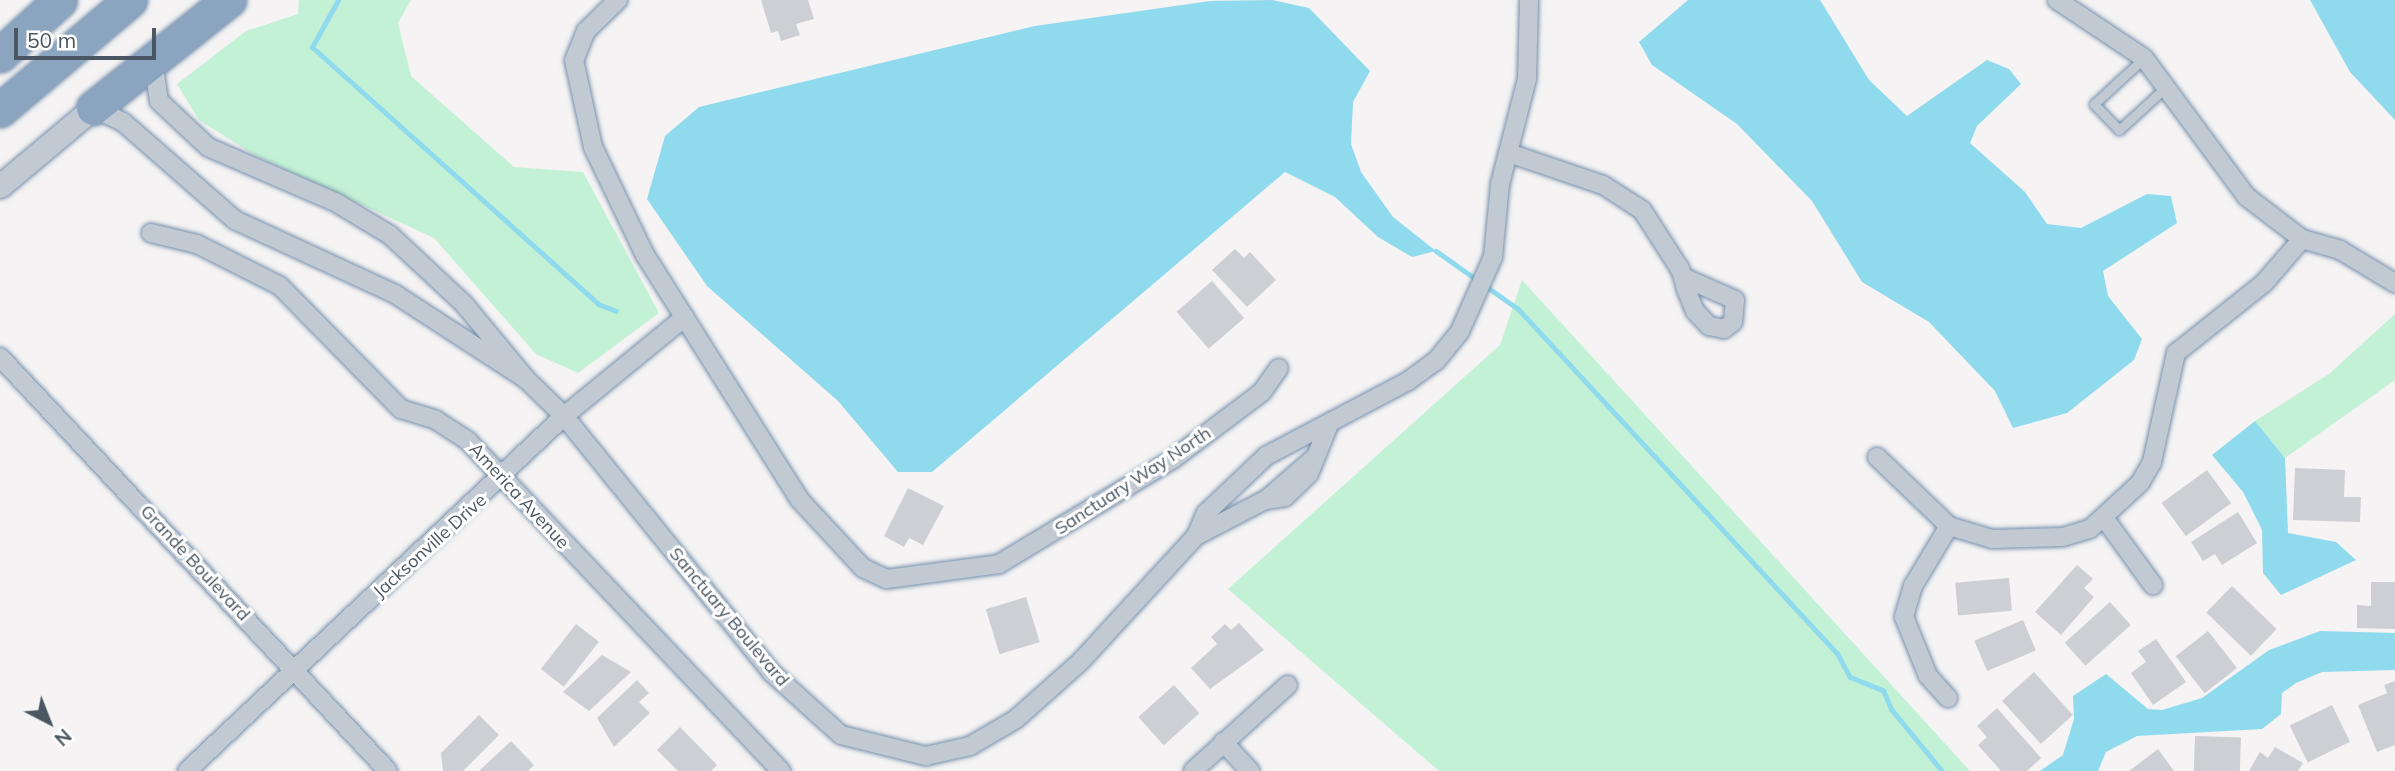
<!DOCTYPE html>
<html>
<head>
<meta charset="utf-8">
<style>
  body { margin:0 }
  #map { position:relative; width:2395px; height:771px; overflow:hidden; background:#f5f3f3; font-family:Mulish,sans-serif }
  div>[style] { position:absolute }
  .green>* { inset:0; background:#c3f1d5 }
  .water>* { inset:0; background:#90daee }
  .stream>* { height:5px; margin:-2.5px; padding:0 2.5px; transform-origin:2.5px; border-radius:2.5px; background:#90daee }
  .building>* { inset:0; background:#cdcfd5; transform-origin:0 0 }
  .roads { filter:drop-shadow(0 0 2px #7690ad) drop-shadow(0 0 2px #7690ad) }
  .service>* { height:9px; margin:-4.5px; padding:0 4.5px; transform-origin:4.5px; border-radius:4.5px; background:#c1cad2 }
  .minor>* { height:18px; margin:-9px; padding:0 9px; transform-origin:9px; border-radius:9px; background:#c1cad2 }
  .tertiary>* { height:23px; margin:-11.5px; padding:0 11.5px; transform-origin:11.5px; border-radius:11.5px; background:#c1cad2 }
  .motorway>* { height:33px; margin:-16.5px; padding:0 16.5px; transform-origin:16.5px; border-radius:16.5px; background:#8ba5c1 }
  span { translate:-50% -50%; white-space:nowrap; text-align:center; line-height:1.15; -webkit-text-stroke:6px #fff; paint-order:stroke }
  .street-label { font-size:18px; color:#4a5661 }
  .north { position:absolute; left:14px; top:687px; width:70px; height:70px; -webkit-text-stroke:5px #fff; paint-order:stroke; rotate:138deg; font-size:19px; font-weight:700; line-height:28px; text-align:center; color:#4a5661 }
  .north::after { content:''; display:block; margin:auto; width:24px; height:32px; background:#4a5661; clip-path:polygon(50% 0,100% 100%,50% 72%,0 100%) }
  .scale { position:absolute; left:14px; top:28px; width:142px; height:32px; box-sizing:border-box; border:4px solid #4a5661; border-top:0; padding-left:9px; font-size:21px; line-height:24px; white-space:nowrap; color:#4a5661; -webkit-text-stroke:5px #fff; paint-order:stroke }
</style>
</head>
<body>
<div id="map">
  <div class="green">
    <div style="clip-path:polygon(299px 0,411px 0,398px 23px,411px 76px,514px 167px,583px 172px,659px 313px,578px 373px,536px 354px,434px 238px,256px 156px,199px 120px,177px 84px,246px 31px,298px 14px)"></div>
    <div style="clip-path:polygon(1522px 280px,1856px 646px,1970px 771px,1439px 771px,1228px 589px,1500px 345px)"></div>
    <div style="clip-path:polygon(2395px 314px,2395px 380px,2285px 458px,2255px 421px,2329px 374px)"></div>
  </div>
  <div class="water">
    <div style="clip-path:polygon(1272px 0,1309px 8px,1370px 71px,1353px 102px,1351px 144px,1361px 172px,1393px 217px,1436px 251px,1412px 257px,1378px 237px,1335px 197px,1285px 172px,932px 472px,898px 472px,838px 401px,707px 286px,647px 199px,665px 136px,699px 107px,1035px 26px,1210px 1px)"></div>
    <div style="clip-path:polygon(1688px 0,1820px 0,1869px 80px,1907px 116px,1987px 60px,2009px 69px,2021px 84px,1977px 126px,1970px 143px,2025px 192px,2047px 224px,2081px 228px,2147px 194px,2171px 196px,2177px 223px,2103px 271px,2108px 296px,2142px 339px,2134px 360px,2067px 413px,2013px 428px,1995px 391px,1929px 322px,1862px 282px,1812px 201px,1737px 124px,1652px 65px,1639px 42px)"></div>
    <div style="clip-path:polygon(2310px 0,2395px 0,2395px 120px,2350px 72px)"></div>
    <div style="clip-path:polygon(2255px 421px,2285px 458px,2288px 533px,2336px 542px,2356px 560px,2281px 595px,2263px 573px,2262px 530px,2243px 492px,2212px 455px)"></div>
    <div style="clip-path:polygon(2320px 631px,2395px 633px,2395px 670px,2322px 672px,2296px 683px,2282px 693px,2281px 714px,2262px 729px,2137px 736px,2106px 752px,2098px 771px,2040px 771px,2063px 755px,2074px 719px,2073px 696px,2106px 674px,2148px 709px,2162px 710px,2202px 698px,2269px 650px)"></div>
  </div>
  <div class="stream">
    <div style="left:338px;top:0;width:54px;rotate:119deg"></div>
    <div style="left:312px;top:47px;width:385px;rotate:41.9deg"></div>
    <div style="left:598px;top:304px;width:19px;rotate:21deg"></div>
    <div style="left:1436px;top:251px;width:100px;rotate:35.3deg"></div>
    <div style="left:1518px;top:309px;width:469px;rotate:47.2deg"></div>
    <div style="left:1837px;top:653px;width:27px;rotate:62deg"></div>
    <div style="left:1850px;top:677px;width:35px;rotate:22deg"></div>
    <div style="left:1883px;top:690px;width:21px;rotate:67deg"></div>
    <div style="left:1891px;top:709px;width:80px;rotate:50.6deg"></div>
  </div>
  <div class="building">
    <div style="clip-path:polygon(761px 0,808px 0,814px 19px,796px 24px,800px 35px,781px 41px,778px 31px,771px 33px)"></div>
    <div style="clip-path:polygon(1235px 249px,1244px 258px,1250px 252px,1276px 280px,1247px 307px,1212px 270px)"></div>
    <div style="left:1212px;top:281px;width:49px;height:47px;rotate:49deg"></div>
    <div style="clip-path:polygon(2295px 468px,2345px 470px,2344px 497px,2361px 497px,2360px 522px,2293px 520px)"></div>
    <div style="left:2207px;top:470px;width:41px;height:56px;rotate:54deg"></div>
    <div style="clip-path:polygon(908px 488px,944px 506px,923px 545px,909px 538px,904px 547px,884px 536px)"></div>
    <div style="clip-path:polygon(2238px 512px,2257px 543px,2222px 565px,2215px 554px,2203px 561px,2191px 542px)"></div>
    <div style="clip-path:polygon(2077px 565px,2093px 579px,2084px 588px,2094px 597px,2061px 635px,2035px 612px)"></div>
    <div style="left:2009px;top:578px;width:33px;height:54px;rotate:85deg"></div>
    <div style="clip-path:polygon(2371px 582px,2395px 582px,2395px 629px,2357px 628px,2357px 605px,2371px 606px)"></div>
    <div style="left:2232px;top:586px;width:62px;height:37px;rotate:44deg"></div>
    <div style="left:1026px;top:597px;width:47px;height:42px;rotate:73deg"></div>
    <div style="left:2110px;top:602px;width:31px;height:61px;rotate:48deg"></div>
    <div style="left:2023px;top:620px;width:33px;height:53px;rotate:67deg"></div>
    <div style="clip-path:polygon(1239px 623px,1264px 650px,1210px 689px,1191px 668px,1217px 644px,1211px 637px,1225px 624px,1231px 630px)"></div>
    <div style="left:576px;top:624px;width:29px;height:57px;rotate:38deg"></div>
    <div style="left:2208px;top:631px;width:47px;height:41px;rotate:52deg"></div>
    <div style="clip-path:polygon(2156px 639px,2186px 682px,2153px 705px,2131px 673px,2146px 662px,2138px 651px)"></div>
    <div style="clip-path:polygon(602px 655px,631px 672px,589px 711px,563px 692px)"></div>
    <div style="left:2034px;top:672px;width:58px;height:43px;rotate:48deg"></div>
    <div style="clip-path:polygon(637px 680px,649px 693px,639px 702px,650px 713px,614px 747px,597px 718px)"></div>
    <div style="clip-path:polygon(2395px 681px,2395px 745px,2377px 752px,2358px 705px,2387px 693px,2384px 685px)"></div>
    <div style="left:1174px;top:685px;width:38px;height:48px;rotate:48deg"></div>
    <div style="left:2332px;top:705px;width:41px;height:47px;rotate:64deg"></div>
    <div style="clip-path:polygon(1997px 708px,2041px 758px,2027px 771px,2001px 771px,1978px 745px,1987px 737px,1977px 726px)"></div>
    <div style="clip-path:polygon(479px 715px,499px 735px,463px 771px,443px 771px,441px 753px)"></div>
    <div style="clip-path:polygon(680px 727px,717px 765px,711px 771px,678px 771px,657px 750px)"></div>
    <div style="left:2195px;top:736px;width:46px;height:35px;rotate:2deg"></div>
    <div style="clip-path:polygon(511px 741px,534px 765px,528px 771px,479px 771px)"></div>
    <div style="clip-path:polygon(2275px 747px,2303px 763px,2298px 771px,2249px 771px,2260px 752px,2268px 758px)"></div>
    <div style="clip-path:polygon(2158px 749px,2174px 771px,2129px 771px)"></div>
  </div>
  <div class="roads">
    <div class="service">
      <div style="left:2144px;top:58px;width:68px;rotate:137.4deg"></div>
      <div style="left:2094px;top:104px;width:36px;rotate:46deg"></div>
      <div style="left:2119px;top:130px;width:64px;rotate:-42.5deg"></div>
    </div>
    <div class="minor">
      <div style="left:618px;top:0;width:45px;rotate:135.9deg"></div>
      <div style="left:586px;top:31px;width:31px;rotate:112deg"></div>
      <div style="left:574px;top:60px;width:89px;rotate:77.7deg"></div>
      <div style="left:593px;top:147px;width:120px;rotate:64.3deg"></div>
      <div style="left:645px;top:255px;width:289px;rotate:57.7deg"></div>
      <div style="left:799px;top:499px;width:94px;rotate:47.2deg"></div>
      <div style="left:863px;top:568px;width:26px;rotate:25deg"></div>
      <div style="left:887px;top:579px;width:113px;rotate:-7.6deg"></div>
      <div style="left:999px;top:564px;width:203px;rotate:-31.1deg"></div>
      <div style="left:1173px;top:459px;width:111px;rotate:-37deg"></div>
      <div style="left:1262px;top:392px;width:29px;rotate:-55deg"></div>
      <div style="left:2057px;top:0;width:105px;rotate:33.7deg"></div>
      <div style="left:2144px;top:58px;width:173px;rotate:53.5deg"></div>
      <div style="left:2247px;top:197px;width:69px;rotate:37.4deg"></div>
      <div style="left:2302px;top:239px;width:40px;rotate:16deg"></div>
      <div style="left:2340px;top:250px;width:64px;rotate:31deg"></div>
      <div style="left:93px;top:108px;width:33px;rotate:25deg"></div>
      <div style="left:123px;top:122px;width:149px;rotate:41.2deg"></div>
      <div style="left:235px;top:220px;width:176px;rotate:24.8deg"></div>
      <div style="left:395px;top:294px;width:156px;rotate:33deg"></div>
      <div style="left:526px;top:379px;width:97px;rotate:-129.6deg"></div>
      <div style="left:464px;top:304px;width:101px;rotate:-137deg"></div>
      <div style="left:390px;top:235px;width:64px;rotate:-149deg"></div>
      <div style="left:335px;top:202px;width:138px;rotate:-156.6deg"></div>
      <div style="left:208px;top:147px;width:67px;rotate:-136.8deg"></div>
      <div style="left:159px;top:101px;width:40px;rotate:-98.5deg"></div>
      <div style="left:1509px;top:153px;width:99px;rotate:18.8deg"></div>
      <div style="left:1603px;top:185px;width:46px;rotate:32.7deg"></div>
      <div style="left:1642px;top:210px;width:70px;rotate:57.2deg"></div>
      <div style="left:1680px;top:269px;width:9px;rotate:69deg"></div>
      <div style="left:1683px;top:277px;width:12px;rotate:76deg"></div>
      <div style="left:1686px;top:289px;width:24px;rotate:68deg"></div>
      <div style="left:1695px;top:311px;width:21px;rotate:47deg"></div>
      <div style="left:1709px;top:326px;width:15px;rotate:11deg"></div>
      <div style="left:1724px;top:329px;width:11px;rotate:-38deg"></div>
      <div style="left:1733px;top:322px;width:22px;rotate:-85deg"></div>
      <div style="left:1735px;top:300px;width:57px;rotate:-156.1deg"></div>
      <div style="left:151px;top:233px;width:47px;rotate:13.4deg"></div>
      <div style="left:197px;top:244px;width:93px;rotate:26.8deg"></div>
      <div style="left:280px;top:286px;width:173px;rotate:45.5deg"></div>
      <div style="left:401px;top:409px;width:37px;rotate:17deg"></div>
      <div style="left:436px;top:420px;width:38px;rotate:33deg"></div>
      <div style="left:468px;top:441px;width:455px;rotate:46.5deg"></div>
      <div style="left:0;top:357px;width:567px;rotate:46.86deg"></div>
      <div style="left:526px;top:379px;width:53px;rotate:44.2deg"></div>
      <div style="left:564px;top:416px;width:329px;rotate:51deg"></div>
      <div style="left:771px;top:672px;width:94px;rotate:42deg"></div>
      <div style="left:841px;top:735px;width:88px;rotate:13.9deg"></div>
      <div style="left:926px;top:756px;width:45px;rotate:-12.8deg"></div>
      <div style="left:970px;top:746px;width:53px;rotate:-30.4deg"></div>
      <div style="left:1016px;top:719px;width:87px;rotate:-41.7deg"></div>
      <div style="left:1081px;top:661px;width:170px;rotate:-47.4deg"></div>
      <div style="left:1196px;top:536px;width:25px;rotate:-67deg"></div>
      <div style="left:1206px;top:513px;width:83px;rotate:-43.5deg"></div>
      <div style="left:1266px;top:456px;width:161px;rotate:-27.8deg"></div>
      <div style="left:1408px;top:381px;width:34px;rotate:-36deg"></div>
      <div style="left:1436px;top:361px;width:38px;rotate:-51deg"></div>
      <div style="left:1460px;top:331px;width:81px;rotate:-66deg"></div>
      <div style="left:1493px;top:257px;width:73px;rotate:-84.5deg"></div>
      <div style="left:1500px;top:184px;width:108px;rotate:-75.6deg"></div>
      <div style="left:1527px;top:79px;width:79px;rotate:-88.5deg"></div>
      <div style="left:1877px;top:457px;width:100px;rotate:43.8deg"></div>
      <div style="left:1949px;top:526px;width:45px;rotate:16.8deg"></div>
      <div style="left:1992px;top:539px;width:71px;rotate:-1.6deg"></div>
      <div style="left:2063px;top:537px;width:28px;rotate:-17deg"></div>
      <div style="left:2090px;top:529px;width:68px;rotate:-42.6deg"></div>
      <div style="left:2140px;top:483px;width:24px;rotate:-60deg"></div>
      <div style="left:2152px;top:462px;width:112px;rotate:-77.6deg"></div>
      <div style="left:2176px;top:353px;width:112px;rotate:-38.5deg"></div>
      <div style="left:2264px;top:283px;width:58px;rotate:-49.2deg"></div>
      <div style="left:1266px;top:500px;width:19px;rotate:-9deg"></div>
      <div style="left:1285px;top:497px;width:33px;rotate:-44deg"></div>
      <div style="left:1309px;top:474px;width:56px;rotate:-68deg"></div>
      <div style="left:2105px;top:519px;width:82px;rotate:54deg"></div>
      <div style="left:1196px;top:536px;width:80px;rotate:-27.5deg"></div>
      <div style="left:1267px;top:499px;width:62px;rotate:-41.1deg"></div>
      <div style="left:1948px;top:698px;width:30px;rotate:-132deg"></div>
      <div style="left:1928px;top:676px;width:64px;rotate:-112.1deg"></div>
      <div style="left:1904px;top:617px;width:32px;rotate:-74deg"></div>
      <div style="left:1913px;top:586px;width:70px;rotate:-59deg"></div>
      <div style="left:1223px;top:742px;width:40px;rotate:47deg"></div>
      <div style="left:187px;top:771px;width:518px;rotate:-43.28deg"></div>
      <div style="left:564px;top:416px;width:156px;rotate:-39.3deg"></div>
      <div style="left:1193px;top:771px;width:128px;rotate:-42.2deg"></div>
    </div>
    <div class="tertiary">
      <div style="left:0;top:186px;width:121px;rotate:-40deg"></div>
    </div>
    <div class="motorway">
      <div style="left:0;top:55px;width:81px;rotate:-42.5deg"></div>
      <div style="left:93px;top:108px;width:174px;rotate:-38.5deg"></div>
      <div style="left:0;top:110px;width:170px;rotate:-40.2deg"></div>
    </div>
  </div>
  <div class="street-label">
    <span style="left:1133px;top:481px;rotate:-33deg">Sanctuary Way North</span>
    <span style="left:519px;top:496px;rotate:47deg">America Avenue</span>
    <span style="left:430px;top:546px;rotate:-42deg">Jacksonville Drive</span>
    <span style="left:195px;top:563px;rotate:47deg">Grande Boulevard</span>
    <span style="left:729px;top:617px;rotate:50deg">Sanctuary Boulevard</span>
  </div>
  <div class="north">N</div>
  <div class="scale">50 m</div>
</div>
</body>
</html>
